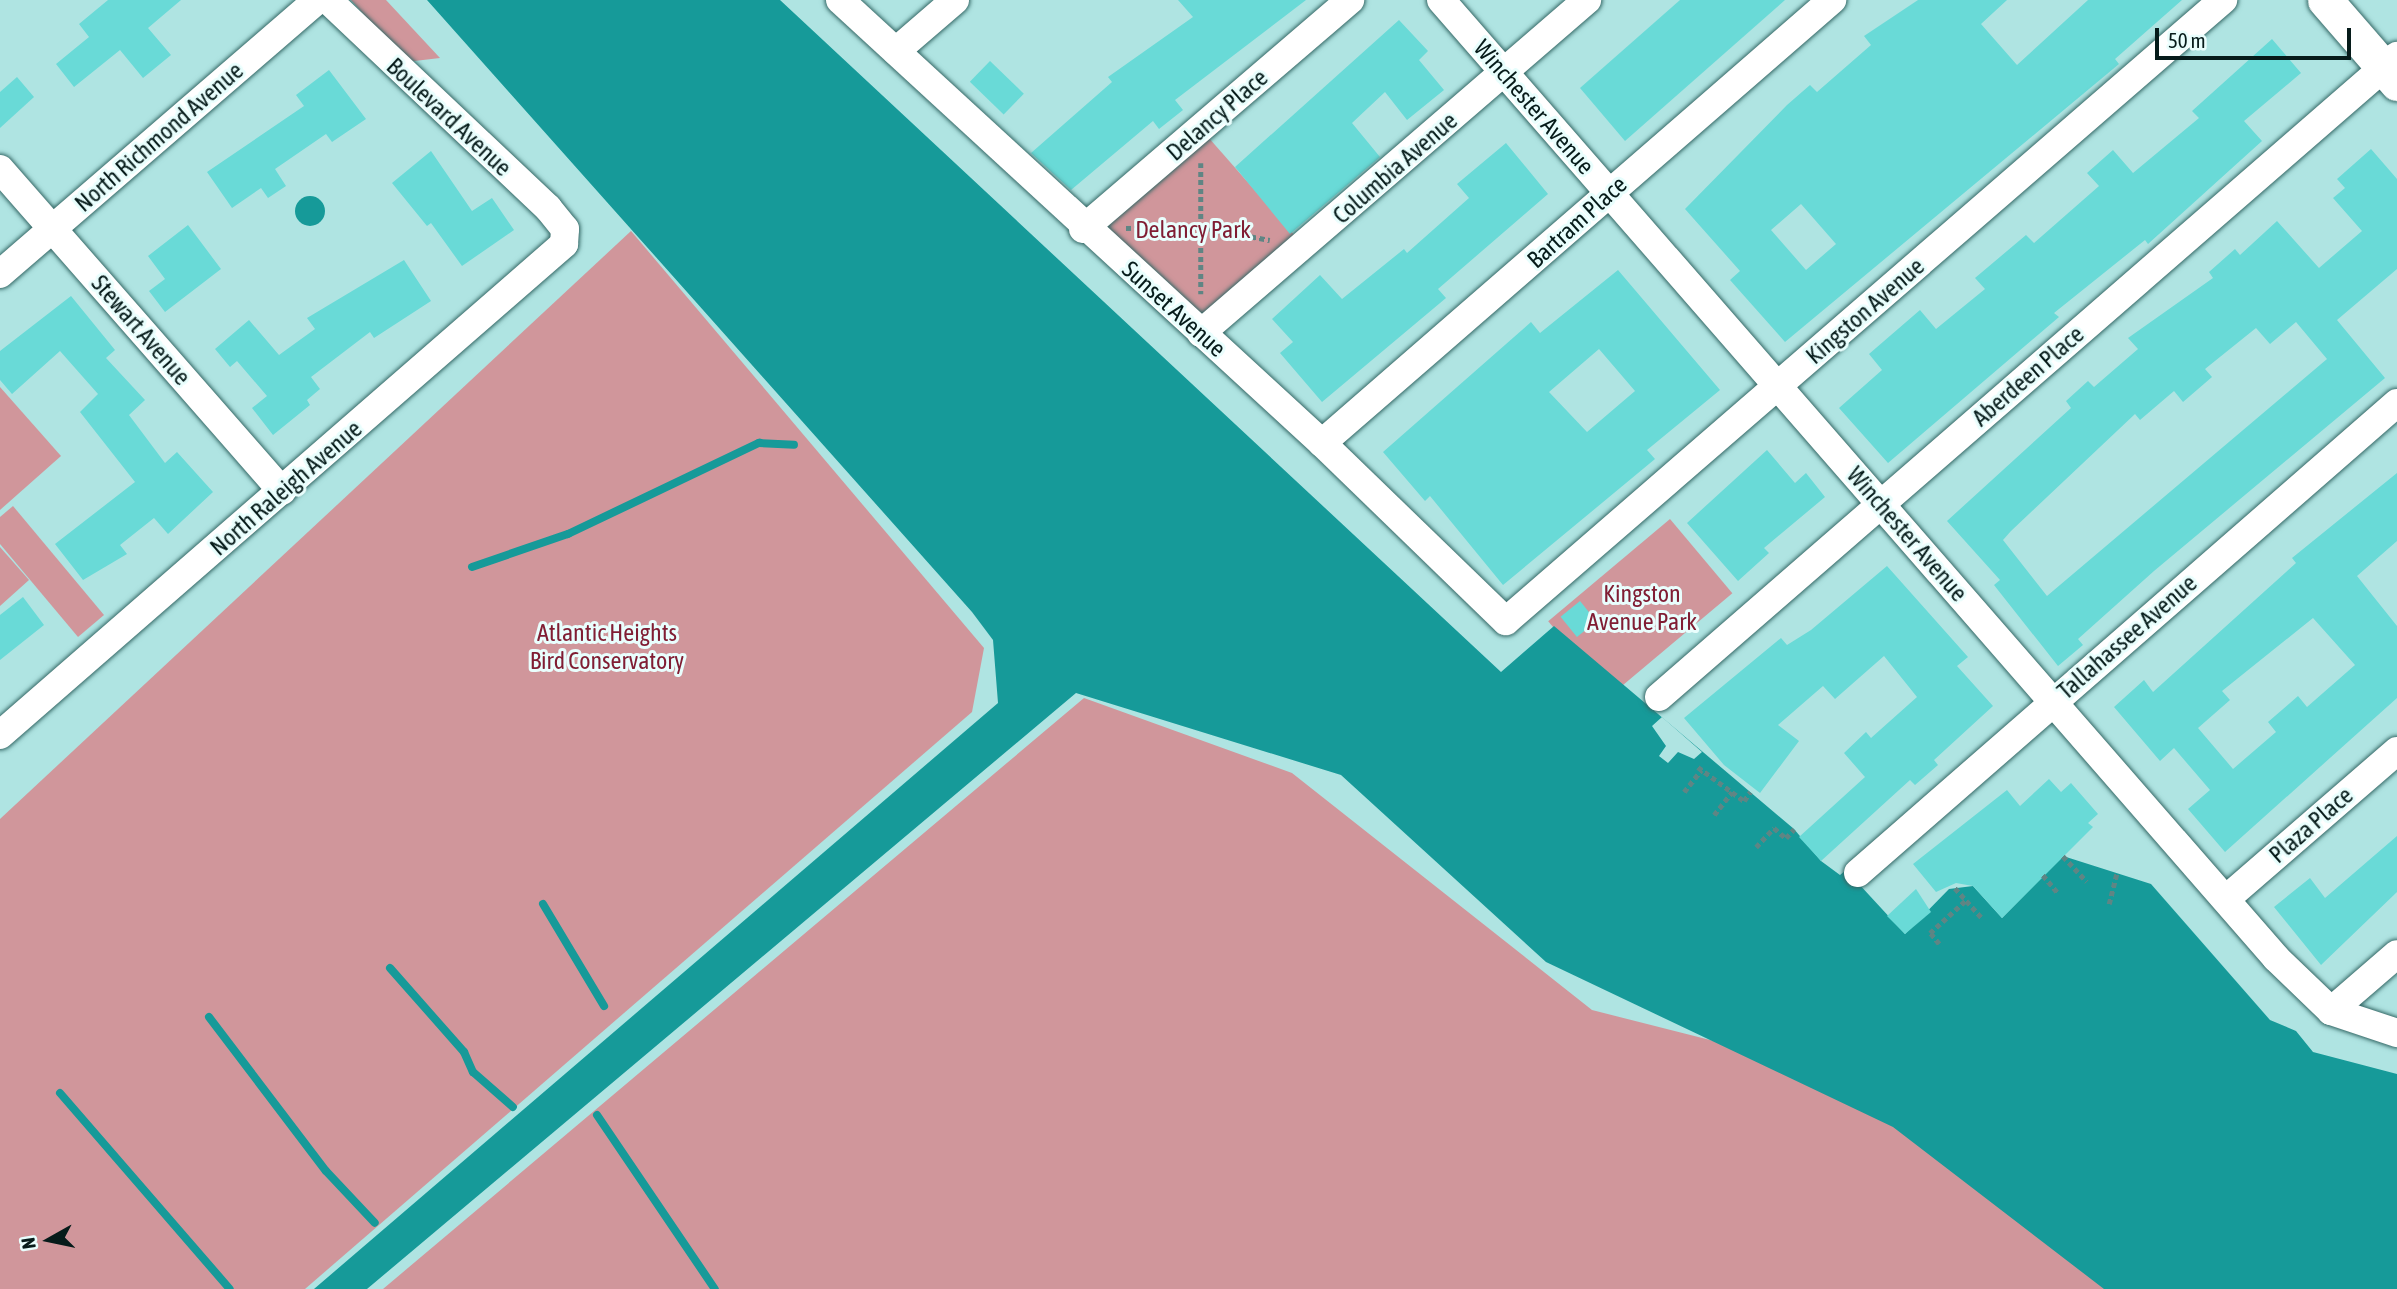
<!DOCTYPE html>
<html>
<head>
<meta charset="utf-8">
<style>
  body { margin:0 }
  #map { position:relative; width:2397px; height:1289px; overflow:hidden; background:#afe4e2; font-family:"Asap Condensed",sans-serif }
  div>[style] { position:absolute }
  .green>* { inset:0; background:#d0969b; transform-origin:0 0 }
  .water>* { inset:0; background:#169a99 }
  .round { border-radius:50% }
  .pier>* { inset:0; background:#afe4e2 }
  .stream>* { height:8px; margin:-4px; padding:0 4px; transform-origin:4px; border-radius:4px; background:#169a99 }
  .building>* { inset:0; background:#69dad7; transform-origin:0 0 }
  .path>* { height:4.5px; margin-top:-2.25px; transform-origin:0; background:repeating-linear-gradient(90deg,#5f8584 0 5px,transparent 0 8.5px) }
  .roads { filter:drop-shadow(0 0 2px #356866) drop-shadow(0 0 2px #356866) }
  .minor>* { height:28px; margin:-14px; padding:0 14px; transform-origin:14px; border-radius:14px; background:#fff }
  .major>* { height:35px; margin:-17.5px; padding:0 17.5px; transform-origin:17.5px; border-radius:17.5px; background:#fff }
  span { translate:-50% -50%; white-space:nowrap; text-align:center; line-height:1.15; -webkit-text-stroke:6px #e9fefd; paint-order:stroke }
  .street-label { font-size:24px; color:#061b1a }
  .park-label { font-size:24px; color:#801d33 }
  .north { position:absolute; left:14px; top:1205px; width:70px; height:70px; -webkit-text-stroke:5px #e9fefd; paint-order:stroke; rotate:261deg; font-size:19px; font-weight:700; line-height:28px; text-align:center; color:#061b1a }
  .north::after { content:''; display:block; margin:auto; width:24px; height:32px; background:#061b1a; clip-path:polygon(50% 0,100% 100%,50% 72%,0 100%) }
  .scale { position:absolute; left:2155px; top:28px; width:196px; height:32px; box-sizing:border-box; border:4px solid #061b1a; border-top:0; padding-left:9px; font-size:21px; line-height:24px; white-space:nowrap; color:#061b1a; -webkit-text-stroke:5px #e9fefd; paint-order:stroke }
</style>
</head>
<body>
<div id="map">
  <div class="green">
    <div style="clip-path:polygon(351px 0,386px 0,440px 58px,406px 62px)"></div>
    <div style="clip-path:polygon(1201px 129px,1304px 246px,1201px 333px,1083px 229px)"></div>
    <div style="clip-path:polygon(631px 231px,984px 648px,972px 712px,305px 1289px,0 1289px,0 819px)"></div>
    <div style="clip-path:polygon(0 387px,61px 456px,0 510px)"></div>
    <div style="clip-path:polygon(13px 506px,104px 615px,78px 637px,0 544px,0 517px)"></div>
    <div style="left:1670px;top:519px;width:97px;height:159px;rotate:50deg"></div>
    <div style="clip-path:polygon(0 547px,29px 580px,0 606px)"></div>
    <div style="clip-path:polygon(1084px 698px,1292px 773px,1592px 1010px,1863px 1079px,2176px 1289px,383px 1289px)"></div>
  </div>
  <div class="water">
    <div style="clip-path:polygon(427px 0,780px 0,1501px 672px,1554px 626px,1794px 829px,1821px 861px,1840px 875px,1846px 870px,1905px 934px,1949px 889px,1973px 886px,2002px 918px,2063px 856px,2151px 884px,2270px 1020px,2296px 1031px,2313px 1052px,2397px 1074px,2397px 1289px,2104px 1289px,1893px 1127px,1546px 962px,1341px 775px,1076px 693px,367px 1289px,314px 1289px,998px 703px,993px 640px,972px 612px)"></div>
    <div class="round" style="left:295px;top:196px;width:30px;height:30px"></div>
  </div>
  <div class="pier">
    <div style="clip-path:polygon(1662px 717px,1702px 752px,1694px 759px,1678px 752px,1668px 763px,1659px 756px,1666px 746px,1652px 726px)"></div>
  </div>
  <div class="stream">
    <div style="left:472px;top:567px;width:102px;rotate:-19deg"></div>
    <div style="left:568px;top:534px;width:212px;rotate:-25.5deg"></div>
    <div style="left:759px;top:443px;width:35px;rotate:3deg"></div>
    <div style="left:543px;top:904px;width:119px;rotate:59.1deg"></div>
    <div style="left:390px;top:968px;width:112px;rotate:48.6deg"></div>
    <div style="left:464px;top:1052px;width:22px;rotate:66deg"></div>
    <div style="left:473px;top:1072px;width:53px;rotate:41.2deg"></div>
    <div style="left:209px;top:1017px;width:193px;rotate:52.8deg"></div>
    <div style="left:326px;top:1171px;width:71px;rotate:46.7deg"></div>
    <div style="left:60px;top:1093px;width:259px;rotate:49.1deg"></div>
    <div style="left:597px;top:1115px;width:210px;rotate:55.9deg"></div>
  </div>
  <div class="building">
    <div style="clip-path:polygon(108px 0,181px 0,148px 28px,171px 55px,143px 78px,120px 50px,74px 87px,56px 64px,89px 37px,79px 24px)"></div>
    <div style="clip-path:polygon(1178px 0,1306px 0,1175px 100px,1183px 110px,1159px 129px,1153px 121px,1071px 190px,1031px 153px,1112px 82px,1108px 77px,1193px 17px)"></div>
    <div style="clip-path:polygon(1680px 0,1785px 0,1625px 141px,1580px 88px)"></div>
    <div style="clip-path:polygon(evenodd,1918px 0,2007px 0,1981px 24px,2017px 65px,2088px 0,2182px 0,2115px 59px,2119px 64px,1785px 342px,1730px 280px,1740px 271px,1685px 209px,1787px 105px,1810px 85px,1817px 92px,1871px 45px,1864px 36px,1918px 0,1801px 204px,1836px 244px,1806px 270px,1771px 230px,1801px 204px)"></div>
    <div style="clip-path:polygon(1399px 20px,1428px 51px,1419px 60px,1444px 90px,1407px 120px,1385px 92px,1352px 123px,1380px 157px,1290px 234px,1235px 167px)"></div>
    <div style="clip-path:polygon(2272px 39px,2301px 73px,2244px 121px,2262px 141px,2148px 244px,2145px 240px,2054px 313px,2059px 317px,1888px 463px,1839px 408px,1882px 370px,1869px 354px,1920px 310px,1936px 329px,1985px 289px,1975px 278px,2026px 235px,2034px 243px,2099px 186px,2087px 173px,2113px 150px,2133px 173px,2199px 118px,2192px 111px)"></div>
    <div style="left:990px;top:61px;width:47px;height:29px;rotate:44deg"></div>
    <div style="clip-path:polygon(329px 70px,366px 119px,332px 142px,326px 134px,275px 169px,286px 186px,268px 198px,261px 188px,232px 208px,207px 172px,304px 106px,296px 95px)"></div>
    <div style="clip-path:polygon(17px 77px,34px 97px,0 128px,0 92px)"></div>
    <div style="clip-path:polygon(1506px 143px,1548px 194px,1438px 289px,1446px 298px,1322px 402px,1280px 353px,1293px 342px,1272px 319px,1320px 275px,1342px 299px,1404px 249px,1407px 253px,1469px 198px,1457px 184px)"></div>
    <div style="clip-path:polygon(evenodd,2371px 149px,2397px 179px,2397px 269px,2337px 320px,2385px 378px,2154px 571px,2078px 639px,2083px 645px,2058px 666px,1994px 585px,2000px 580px,1947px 521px,2071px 408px,2066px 401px,2088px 381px,2094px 387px,2138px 349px,2128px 338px,2213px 278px,2209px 272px,2235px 249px,2240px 255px,2277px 221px,2319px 268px,2362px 231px,2333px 198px,2345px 188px,2337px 179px,2371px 149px,2296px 322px,2327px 359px,2047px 596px,2003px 540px,2011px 531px,2135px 414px,2140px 420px,2174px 391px,2183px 402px,2212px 377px,2205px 369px,2256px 328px,2270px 344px,2296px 322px)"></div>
    <div style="clip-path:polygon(431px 151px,472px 211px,492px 198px,514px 230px,462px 266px,431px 223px,427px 226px,392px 183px)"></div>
    <div style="clip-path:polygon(188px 225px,221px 269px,165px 312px,149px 291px,165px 279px,148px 256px)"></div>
    <div style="clip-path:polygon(404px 260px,431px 301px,374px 338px,370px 332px,311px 377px,320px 389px,307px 400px,310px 405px,273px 435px,252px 408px,267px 396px,237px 361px,230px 367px,215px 349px,249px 320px,279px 355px,315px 329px,307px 318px)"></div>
    <div style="clip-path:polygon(evenodd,1618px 270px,1720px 390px,1647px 450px,1655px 459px,1503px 585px,1430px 496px,1425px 501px,1383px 452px,1531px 322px,1540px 333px,1618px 270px,1599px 349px,1635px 391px,1587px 432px,1549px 392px,1599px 349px)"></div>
    <div style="clip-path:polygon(71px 296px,115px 350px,106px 358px,145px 400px,129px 415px,165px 463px,177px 452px,213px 492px,168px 534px,154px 518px,120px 545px,127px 554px,83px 580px,55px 544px,135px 482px,80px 412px,98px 394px,60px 351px,12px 394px,0 380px,0 351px)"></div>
    <div style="clip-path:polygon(1767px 450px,1795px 483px,1806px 473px,1825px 497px,1764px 548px,1769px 553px,1738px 581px,1687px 523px)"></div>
    <div style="clip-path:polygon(evenodd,2397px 473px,2397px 541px,2357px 576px,2397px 626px,2397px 698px,2225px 852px,2188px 809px,2210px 790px,2174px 748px,2160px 761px,2114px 707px,2144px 680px,2153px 692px,2296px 563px,2292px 558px,2397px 473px,2313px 618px,2355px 665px,2307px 707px,2298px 696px,2268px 722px,2276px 732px,2233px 769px,2198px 728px,2230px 700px,2222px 691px,2313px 618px)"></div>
    <div style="clip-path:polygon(1887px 566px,1968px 657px,1957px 666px,1993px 706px,1934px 760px,1938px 765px,1915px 785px,1910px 780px,1821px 861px,1799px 837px,1865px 777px,1844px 753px,1866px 732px,1871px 738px,1917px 697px,1884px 656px,1835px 699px,1823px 686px,1778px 725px,1799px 741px,1760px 793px,1724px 765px,1684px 718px,1781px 638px,1787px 645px,1811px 630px)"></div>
    <div style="clip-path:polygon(23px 597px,44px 625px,0 660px,0 615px)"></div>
    <div style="left:1580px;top:601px;width:26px;height:25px;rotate:51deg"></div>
    <div style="clip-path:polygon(2049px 779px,2061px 792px,2071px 783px,2098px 814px,2088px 823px,2093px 827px,2002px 918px,1973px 886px,1956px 883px,1936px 892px,1913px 864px,2007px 790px,2020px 806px)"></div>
    <div style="clip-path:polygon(2397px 836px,2397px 892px,2321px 965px,2274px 907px,2310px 878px,2325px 898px)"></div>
    <div style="clip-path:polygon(1916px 889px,1931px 912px,1905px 934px,1887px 916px)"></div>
  </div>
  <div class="path">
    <div style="left:1201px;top:163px;width:131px;rotate:90deg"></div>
    <div style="left:1126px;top:228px;width:75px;rotate:-0.8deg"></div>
    <div style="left:1201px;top:227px;width:70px;rotate:10.7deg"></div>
    <div style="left:1698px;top:767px;width:57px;rotate:36.5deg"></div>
    <div style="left:1744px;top:801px;width:11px;rotate:-56deg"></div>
    <div style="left:1684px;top:792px;width:28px;rotate:-52deg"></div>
    <div style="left:1714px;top:815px;width:29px;rotate:-52deg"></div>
    <div style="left:1756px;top:847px;width:26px;rotate:-47deg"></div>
    <div style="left:1774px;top:828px;width:16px;rotate:40deg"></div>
    <div style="left:1786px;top:838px;width:12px;rotate:-48deg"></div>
    <div style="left:2063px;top:856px;width:35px;rotate:47deg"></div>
    <div style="left:2043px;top:875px;width:23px;rotate:50deg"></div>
    <div style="left:1955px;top:888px;width:40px;rotate:48deg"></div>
    <div style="left:2109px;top:904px;width:32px;rotate:-76deg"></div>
    <div style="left:1939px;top:944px;width:14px;rotate:-129deg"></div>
    <div style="left:1930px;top:933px;width:49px;rotate:-42.5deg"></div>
  </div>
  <div class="roads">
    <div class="minor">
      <div style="left:840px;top:0;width:655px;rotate:42.59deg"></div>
      <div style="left:1322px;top:443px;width:256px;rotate:44.1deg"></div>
      <div style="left:1506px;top:621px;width:949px;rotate:-40.9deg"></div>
      <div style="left:1441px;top:0;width:1271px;rotate:48.92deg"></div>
      <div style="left:2276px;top:958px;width:76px;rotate:43.9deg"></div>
      <div style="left:2331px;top:1011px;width:70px;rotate:18.4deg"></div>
      <div style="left:896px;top:51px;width:78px;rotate:-40.8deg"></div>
      <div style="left:0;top:169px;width:428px;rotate:48.8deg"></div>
      <div style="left:1083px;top:229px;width:352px;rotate:-40.6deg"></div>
      <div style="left:0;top:274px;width:419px;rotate:-40.8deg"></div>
      <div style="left:1201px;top:333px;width:510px;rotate:-40.78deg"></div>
      <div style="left:1322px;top:443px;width:676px;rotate:-40.98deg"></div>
      <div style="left:1659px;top:697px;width:978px;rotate:-40.98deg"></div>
      <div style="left:0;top:735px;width:748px;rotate:-41.04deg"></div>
      <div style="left:564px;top:244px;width:15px;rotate:-86deg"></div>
      <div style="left:565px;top:229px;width:27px;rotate:-129deg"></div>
      <div style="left:548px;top:208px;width:303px;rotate:-136.6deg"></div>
      <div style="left:1858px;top:873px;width:715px;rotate:-41.09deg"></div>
      <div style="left:2226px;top:899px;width:226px;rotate:-40.9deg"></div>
      <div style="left:2331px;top:1011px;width:87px;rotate:-40.8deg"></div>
    </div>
    <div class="major">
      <div style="left:2325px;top:0;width:110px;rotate:49.1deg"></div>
    </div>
  </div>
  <div class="street-label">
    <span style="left:1534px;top:107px;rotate:49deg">Winchester Avenue</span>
    <span style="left:1217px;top:115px;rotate:-41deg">Delancy Place</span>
    <span style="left:449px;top:117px;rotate:43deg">Boulevard Avenue</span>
    <span style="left:159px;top:137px;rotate:-41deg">North Richmond Avenue</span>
    <span style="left:1395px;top:168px;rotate:-41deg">Columbia Avenue</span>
    <span style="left:1577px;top:222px;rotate:-42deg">Bartram Place</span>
    <span style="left:1174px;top:309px;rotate:42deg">Sunset Avenue</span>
    <span style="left:1865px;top:311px;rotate:-41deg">Kingston Avenue</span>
    <span style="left:141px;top:330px;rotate:49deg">Stewart Avenue</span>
    <span style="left:2028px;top:376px;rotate:-41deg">Aberdeen Place</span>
    <span style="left:286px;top:488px;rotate:-41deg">North Raleigh Avenue</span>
    <span style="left:1907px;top:534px;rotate:49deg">Winchester Avenue</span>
    <span style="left:2127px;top:637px;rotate:-41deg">Tallahassee Avenue</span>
    <span style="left:2311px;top:825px;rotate:-41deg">Plaza Place</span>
  </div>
  <div class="park-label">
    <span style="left:1193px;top:230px">Delancy Park</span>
    <span style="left:1642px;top:608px">Kingston<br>Avenue Park</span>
    <span style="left:607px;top:647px">Atlantic Heights<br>Bird Conservatory</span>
  </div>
  <div class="north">N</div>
  <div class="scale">50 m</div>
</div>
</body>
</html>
